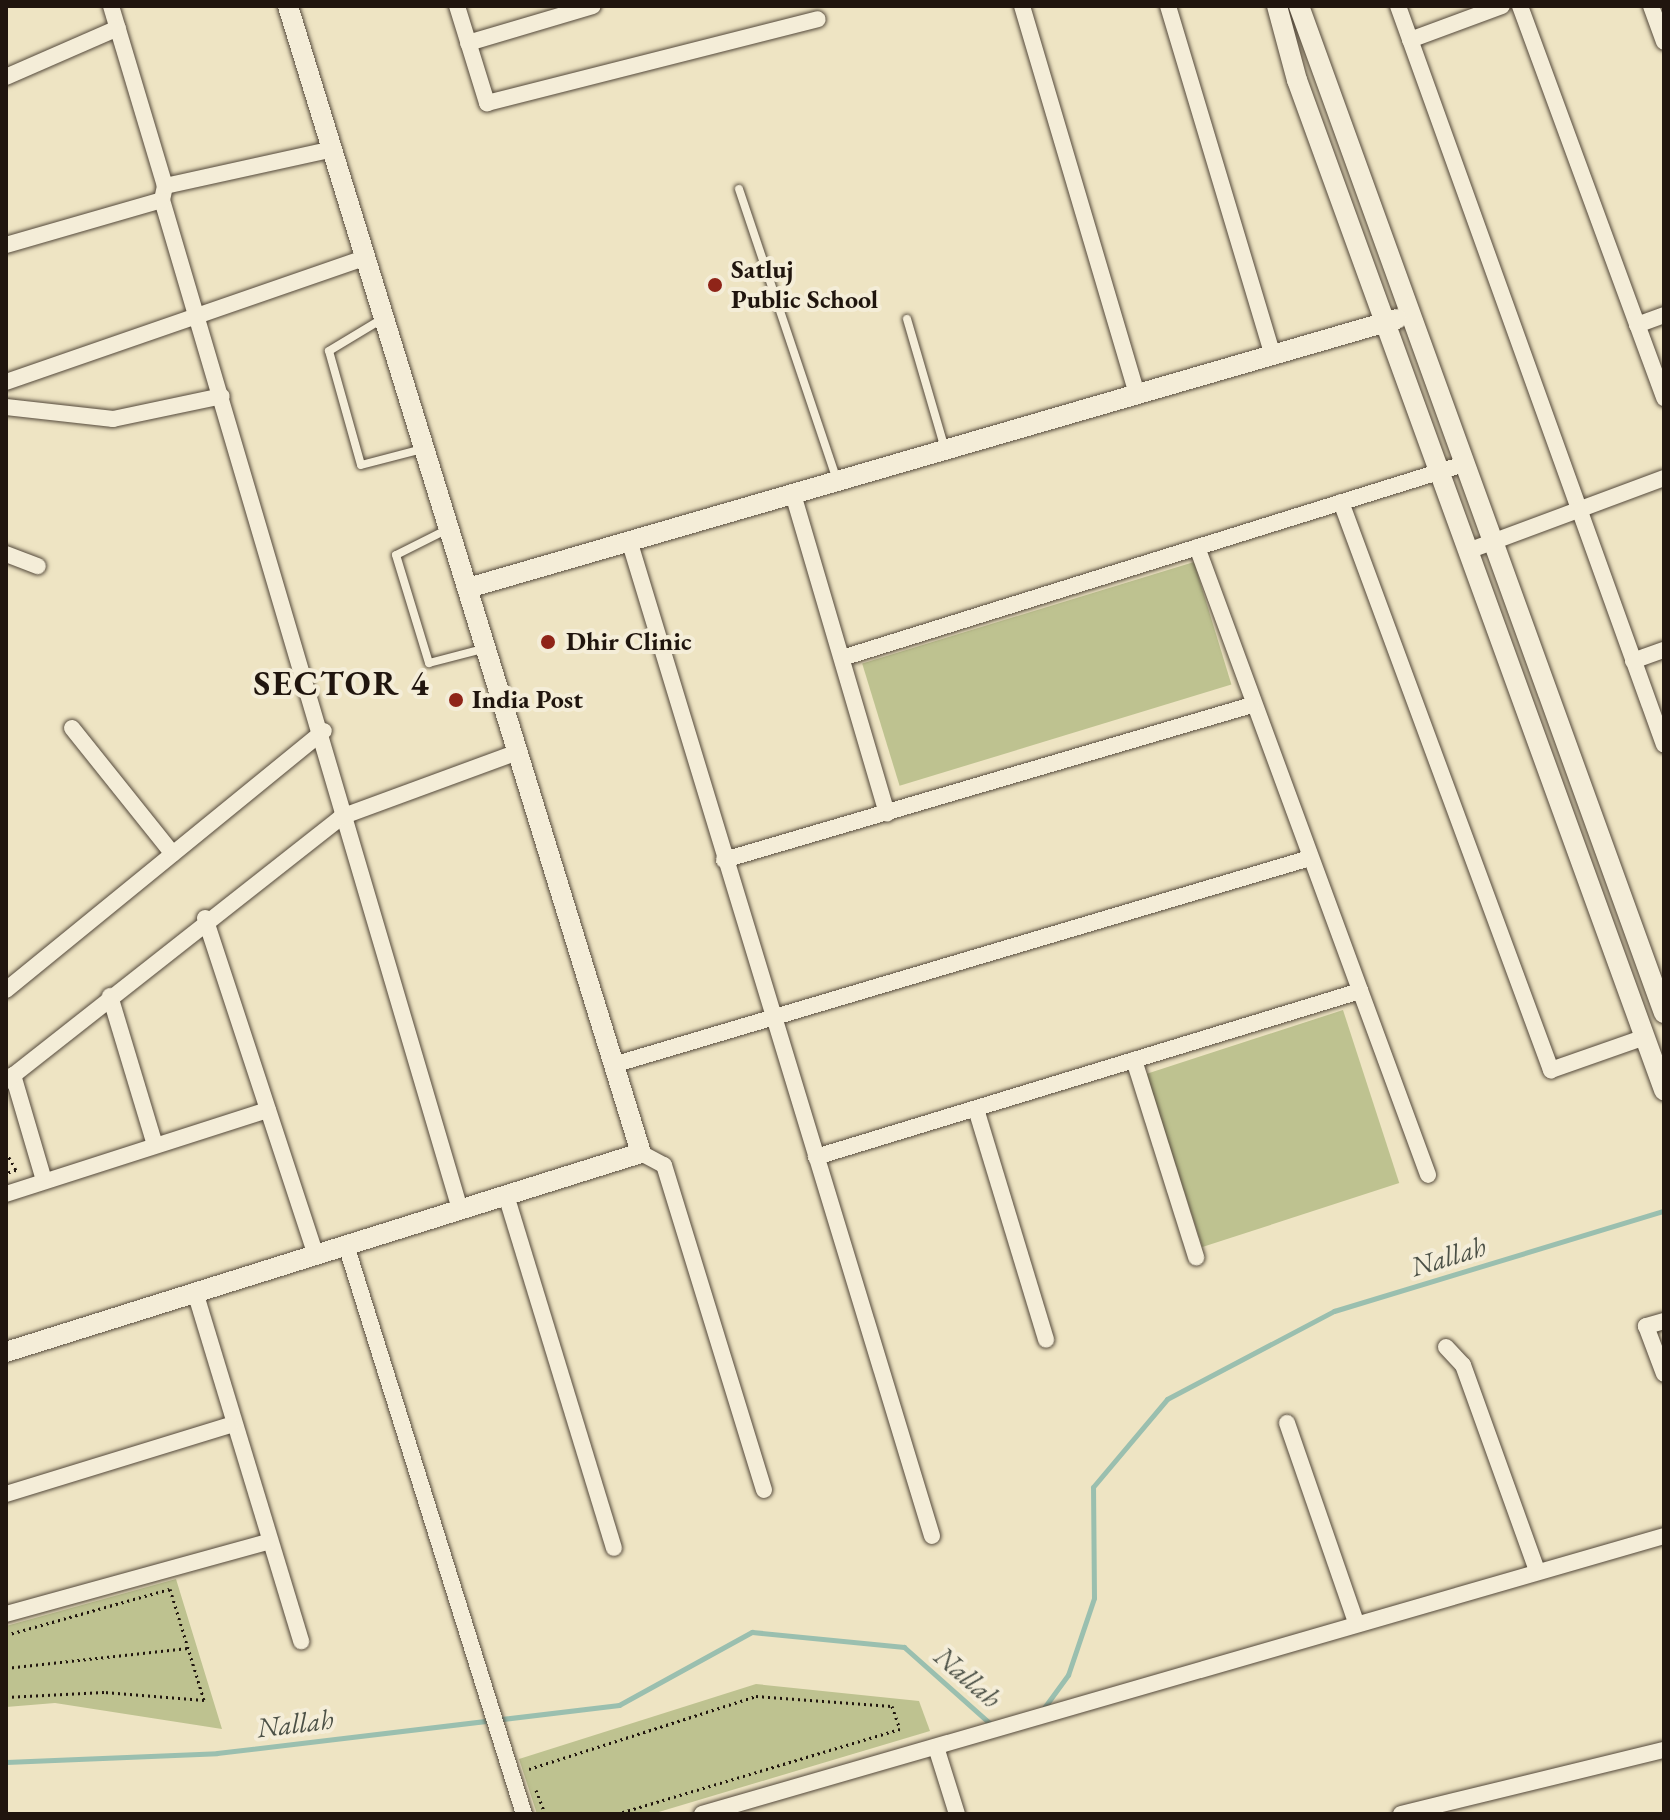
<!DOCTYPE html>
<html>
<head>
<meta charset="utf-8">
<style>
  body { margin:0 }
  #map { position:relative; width:1670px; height:1820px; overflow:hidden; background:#eee4c3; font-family:"EB Garamond",serif }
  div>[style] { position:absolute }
  .green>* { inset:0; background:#bec290; transform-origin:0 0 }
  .stream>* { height:5px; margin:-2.5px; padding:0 2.5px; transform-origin:2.5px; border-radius:2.5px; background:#9abfaf }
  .path>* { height:3px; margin-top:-1.5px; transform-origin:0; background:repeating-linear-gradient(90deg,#20150e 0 2px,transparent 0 6px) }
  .roads { filter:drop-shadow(0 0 2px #54493b) drop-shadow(0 0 2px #54493b) }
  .service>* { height:8px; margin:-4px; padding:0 4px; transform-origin:4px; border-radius:4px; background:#f4edd8 }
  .minor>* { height:16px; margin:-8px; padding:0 8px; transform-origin:8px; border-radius:8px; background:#f4edd8 }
  .tertiary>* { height:20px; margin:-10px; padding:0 10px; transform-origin:10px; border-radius:10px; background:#f4edd8 }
  .dots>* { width:22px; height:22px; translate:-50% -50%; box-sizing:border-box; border:4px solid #f4edd8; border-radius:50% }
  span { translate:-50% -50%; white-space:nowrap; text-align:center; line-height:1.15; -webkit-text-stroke:8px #f4edd8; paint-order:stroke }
  .poi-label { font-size:26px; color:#20150e; font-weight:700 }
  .left { translate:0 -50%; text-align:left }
  .water-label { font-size:28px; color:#4b5046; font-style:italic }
  .district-label { font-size:34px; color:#20150e; font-weight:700; letter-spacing:2px }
  .frame { position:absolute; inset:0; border:8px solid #20150e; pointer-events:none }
</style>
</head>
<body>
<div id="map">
  <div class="green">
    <div style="left:1194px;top:562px;width:128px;height:347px;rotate:73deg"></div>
    <div style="left:1343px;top:1010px;width:182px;height:207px;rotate:72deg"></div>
    <div style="clip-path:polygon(176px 1579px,222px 1729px,55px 1703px,6px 1707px,6px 1626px)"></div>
    <div style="clip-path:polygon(756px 1684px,919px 1701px,930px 1731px,652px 1814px,537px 1814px,519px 1759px)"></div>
  </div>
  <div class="stream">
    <div style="left:1041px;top:1712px;width:46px;rotate:-53.9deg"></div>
    <div style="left:1068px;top:1675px;width:81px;rotate:-71.3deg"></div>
    <div style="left:1094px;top:1598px;width:111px;rotate:-90.5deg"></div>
    <div style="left:1093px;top:1487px;width:115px;rotate:-49.9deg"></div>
    <div style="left:1167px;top:1399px;width:189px;rotate:-27.8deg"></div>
    <div style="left:1334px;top:1311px;width:345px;rotate:-16.9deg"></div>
    <div style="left:6px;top:1762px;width:211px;rotate:-2.4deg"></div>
    <div style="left:217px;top:1753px;width:405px;rotate:-6.8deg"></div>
    <div style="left:619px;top:1705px;width:152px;rotate:-28.8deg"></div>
    <div style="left:752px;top:1632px;width:153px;rotate:5.6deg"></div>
    <div style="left:904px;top:1647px;width:119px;rotate:41.6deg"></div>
  </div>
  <div class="path">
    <div style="left:6px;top:1152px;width:21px;rotate:61deg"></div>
    <div style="left:16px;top:1170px;width:10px;rotate:163deg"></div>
    <div style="left:6px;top:1635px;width:170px;rotate:-15.7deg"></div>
    <div style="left:170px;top:1589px;width:116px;rotate:73deg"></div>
    <div style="left:204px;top:1700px;width:100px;rotate:-175.4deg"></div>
    <div style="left:104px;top:1692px;width:98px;rotate:177.1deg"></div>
    <div style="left:6px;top:1668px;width:183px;rotate:-6.3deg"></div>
    <div style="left:529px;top:1769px;width:238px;rotate:-17.8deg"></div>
    <div style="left:756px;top:1696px;width:136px;rotate:4.2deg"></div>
    <div style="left:892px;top:1706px;width:24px;rotate:71deg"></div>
    <div style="left:900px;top:1729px;width:296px;rotate:163.3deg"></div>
    <div style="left:536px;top:1790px;width:26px;rotate:69deg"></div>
  </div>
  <div class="roads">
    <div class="service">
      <div style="left:739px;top:189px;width:307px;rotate:71.4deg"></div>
      <div style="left:382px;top:319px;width:62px;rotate:148.9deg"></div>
      <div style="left:329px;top:351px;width:118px;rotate:74.3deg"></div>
      <div style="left:361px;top:465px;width:63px;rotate:-14.7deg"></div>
      <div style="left:907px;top:319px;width:135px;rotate:73.7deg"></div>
      <div style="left:448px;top:529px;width:58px;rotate:153.4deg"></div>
      <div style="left:396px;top:555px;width:113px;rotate:73deg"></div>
      <div style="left:429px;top:663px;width:59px;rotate:-14.7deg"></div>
    </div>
    <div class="minor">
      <div style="left:111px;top:6px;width:188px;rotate:73.3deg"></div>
      <div style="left:457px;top:6px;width:102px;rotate:72.8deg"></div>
      <div style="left:487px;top:103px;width:341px;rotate:-14.2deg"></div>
      <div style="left:1022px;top:6px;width:405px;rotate:73.5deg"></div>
      <div style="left:1168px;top:6px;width:364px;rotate:73.3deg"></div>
      <div style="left:1398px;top:6px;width:785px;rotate:70.2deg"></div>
      <div style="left:1520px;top:6px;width:418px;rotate:69.8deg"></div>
      <div style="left:1651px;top:6px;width:38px;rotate:70deg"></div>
      <div style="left:1410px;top:40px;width:98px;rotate:-20.3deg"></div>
      <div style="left:468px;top:43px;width:130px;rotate:-16.5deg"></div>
      <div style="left:6px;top:77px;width:122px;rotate:-23.6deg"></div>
      <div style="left:162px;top:200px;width:1052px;rotate:73.55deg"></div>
      <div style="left:6px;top:245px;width:162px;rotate:-16.1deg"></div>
      <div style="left:162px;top:200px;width:14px;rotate:-78deg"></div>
      <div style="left:165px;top:186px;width:172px;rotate:-12.4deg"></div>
      <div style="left:1637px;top:325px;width:29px;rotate:-20deg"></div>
      <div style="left:6px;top:382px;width:379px;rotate:-19.1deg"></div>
      <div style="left:6px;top:407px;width:108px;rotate:6.4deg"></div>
      <div style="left:113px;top:419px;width:111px;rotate:-11.9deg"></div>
      <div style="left:793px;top:494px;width:333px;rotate:73.6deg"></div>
      <div style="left:1341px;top:502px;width:606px;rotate:69.71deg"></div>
      <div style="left:1551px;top:1070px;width:100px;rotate:-19.3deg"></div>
      <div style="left:629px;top:540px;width:1041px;rotate:73.08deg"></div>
      <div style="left:1197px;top:547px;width:669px;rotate:69.8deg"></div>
      <div style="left:1468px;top:551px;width:209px;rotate:-20.4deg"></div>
      <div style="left:6px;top:554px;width:34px;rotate:21deg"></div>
      <div style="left:842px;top:658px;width:648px;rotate:-17.32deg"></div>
      <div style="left:1633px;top:661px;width:33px;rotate:-20deg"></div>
      <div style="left:72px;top:728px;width:161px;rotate:51.3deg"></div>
      <div style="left:724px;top:860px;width:550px;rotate:-16.36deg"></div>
      <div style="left:205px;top:918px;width:355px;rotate:71.8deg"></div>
      <div style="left:6px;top:990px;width:410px;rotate:-39.2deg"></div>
      <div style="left:110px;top:996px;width:156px;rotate:73.2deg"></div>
      <div style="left:1134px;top:1060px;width:207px;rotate:72.5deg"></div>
      <div style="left:613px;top:1065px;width:727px;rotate:-16.54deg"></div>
      <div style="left:13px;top:1075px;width:109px;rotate:73.6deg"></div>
      <div style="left:6px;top:1081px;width:427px;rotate:-38.2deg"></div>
      <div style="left:341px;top:817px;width:189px;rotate:-20.2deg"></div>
      <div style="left:976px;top:1109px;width:241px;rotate:73.1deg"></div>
      <div style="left:641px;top:1153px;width:26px;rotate:28deg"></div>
      <div style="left:664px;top:1165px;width:340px;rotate:72.9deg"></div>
      <div style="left:816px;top:1157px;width:569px;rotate:-16.97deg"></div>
      <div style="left:6px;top:1194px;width:275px;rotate:-17.8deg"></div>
      <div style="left:506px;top:1195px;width:369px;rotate:73deg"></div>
      <div style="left:346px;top:1245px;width:596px;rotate:72.63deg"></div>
      <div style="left:196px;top:1295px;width:362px;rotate:73.1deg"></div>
      <div style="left:1664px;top:1321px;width:19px;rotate:164deg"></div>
      <div style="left:1646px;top:1326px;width:51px;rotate:69.4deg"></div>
      <div style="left:1446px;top:1347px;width:25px;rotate:47deg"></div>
      <div style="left:1463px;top:1365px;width:219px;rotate:70.2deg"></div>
      <div style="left:1287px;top:1423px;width:211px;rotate:70.9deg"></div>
      <div style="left:6px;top:1494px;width:234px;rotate:-17.1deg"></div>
      <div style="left:6px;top:1614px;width:272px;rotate:-15.4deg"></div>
      <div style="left:936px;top:1747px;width:70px;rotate:72.6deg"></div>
      <div style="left:702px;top:1814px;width:1001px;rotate:-16.12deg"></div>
      <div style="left:1401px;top:1814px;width:271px;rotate:-13.7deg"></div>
    </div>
    <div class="tertiary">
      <div style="left:1277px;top:6px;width:77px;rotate:74.9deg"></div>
      <div style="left:1297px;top:80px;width:1075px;rotate:70.03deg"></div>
      <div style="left:1299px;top:6px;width:1071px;rotate:70.08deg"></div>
      <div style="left:468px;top:588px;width:967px;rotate:-16.15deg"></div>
      <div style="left:6px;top:1352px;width:665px;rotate:-17.4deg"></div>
      <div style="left:641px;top:1153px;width:1200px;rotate:-107.11deg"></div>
    </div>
  </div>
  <div class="dots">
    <div style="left:715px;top:285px;background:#8f2418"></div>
    <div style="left:548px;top:642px;background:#8f2418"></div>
    <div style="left:456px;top:700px;background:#8f2418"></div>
  </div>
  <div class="poi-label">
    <span class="left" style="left:731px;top:285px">Satluj<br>Public School</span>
    <span class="left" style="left:566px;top:642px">Dhir Clinic</span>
    <span class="left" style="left:472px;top:700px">India Post</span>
  </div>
  <div class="water-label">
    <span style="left:1448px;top:1256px;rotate:-17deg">Nallah</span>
    <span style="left:968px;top:1677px;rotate:41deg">Nallah</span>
    <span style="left:295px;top:1723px;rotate:-7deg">Nallah</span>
  </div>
  <div class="district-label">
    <span style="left:342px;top:684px">SECTOR 4</span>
  </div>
  <div class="frame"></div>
</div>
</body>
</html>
